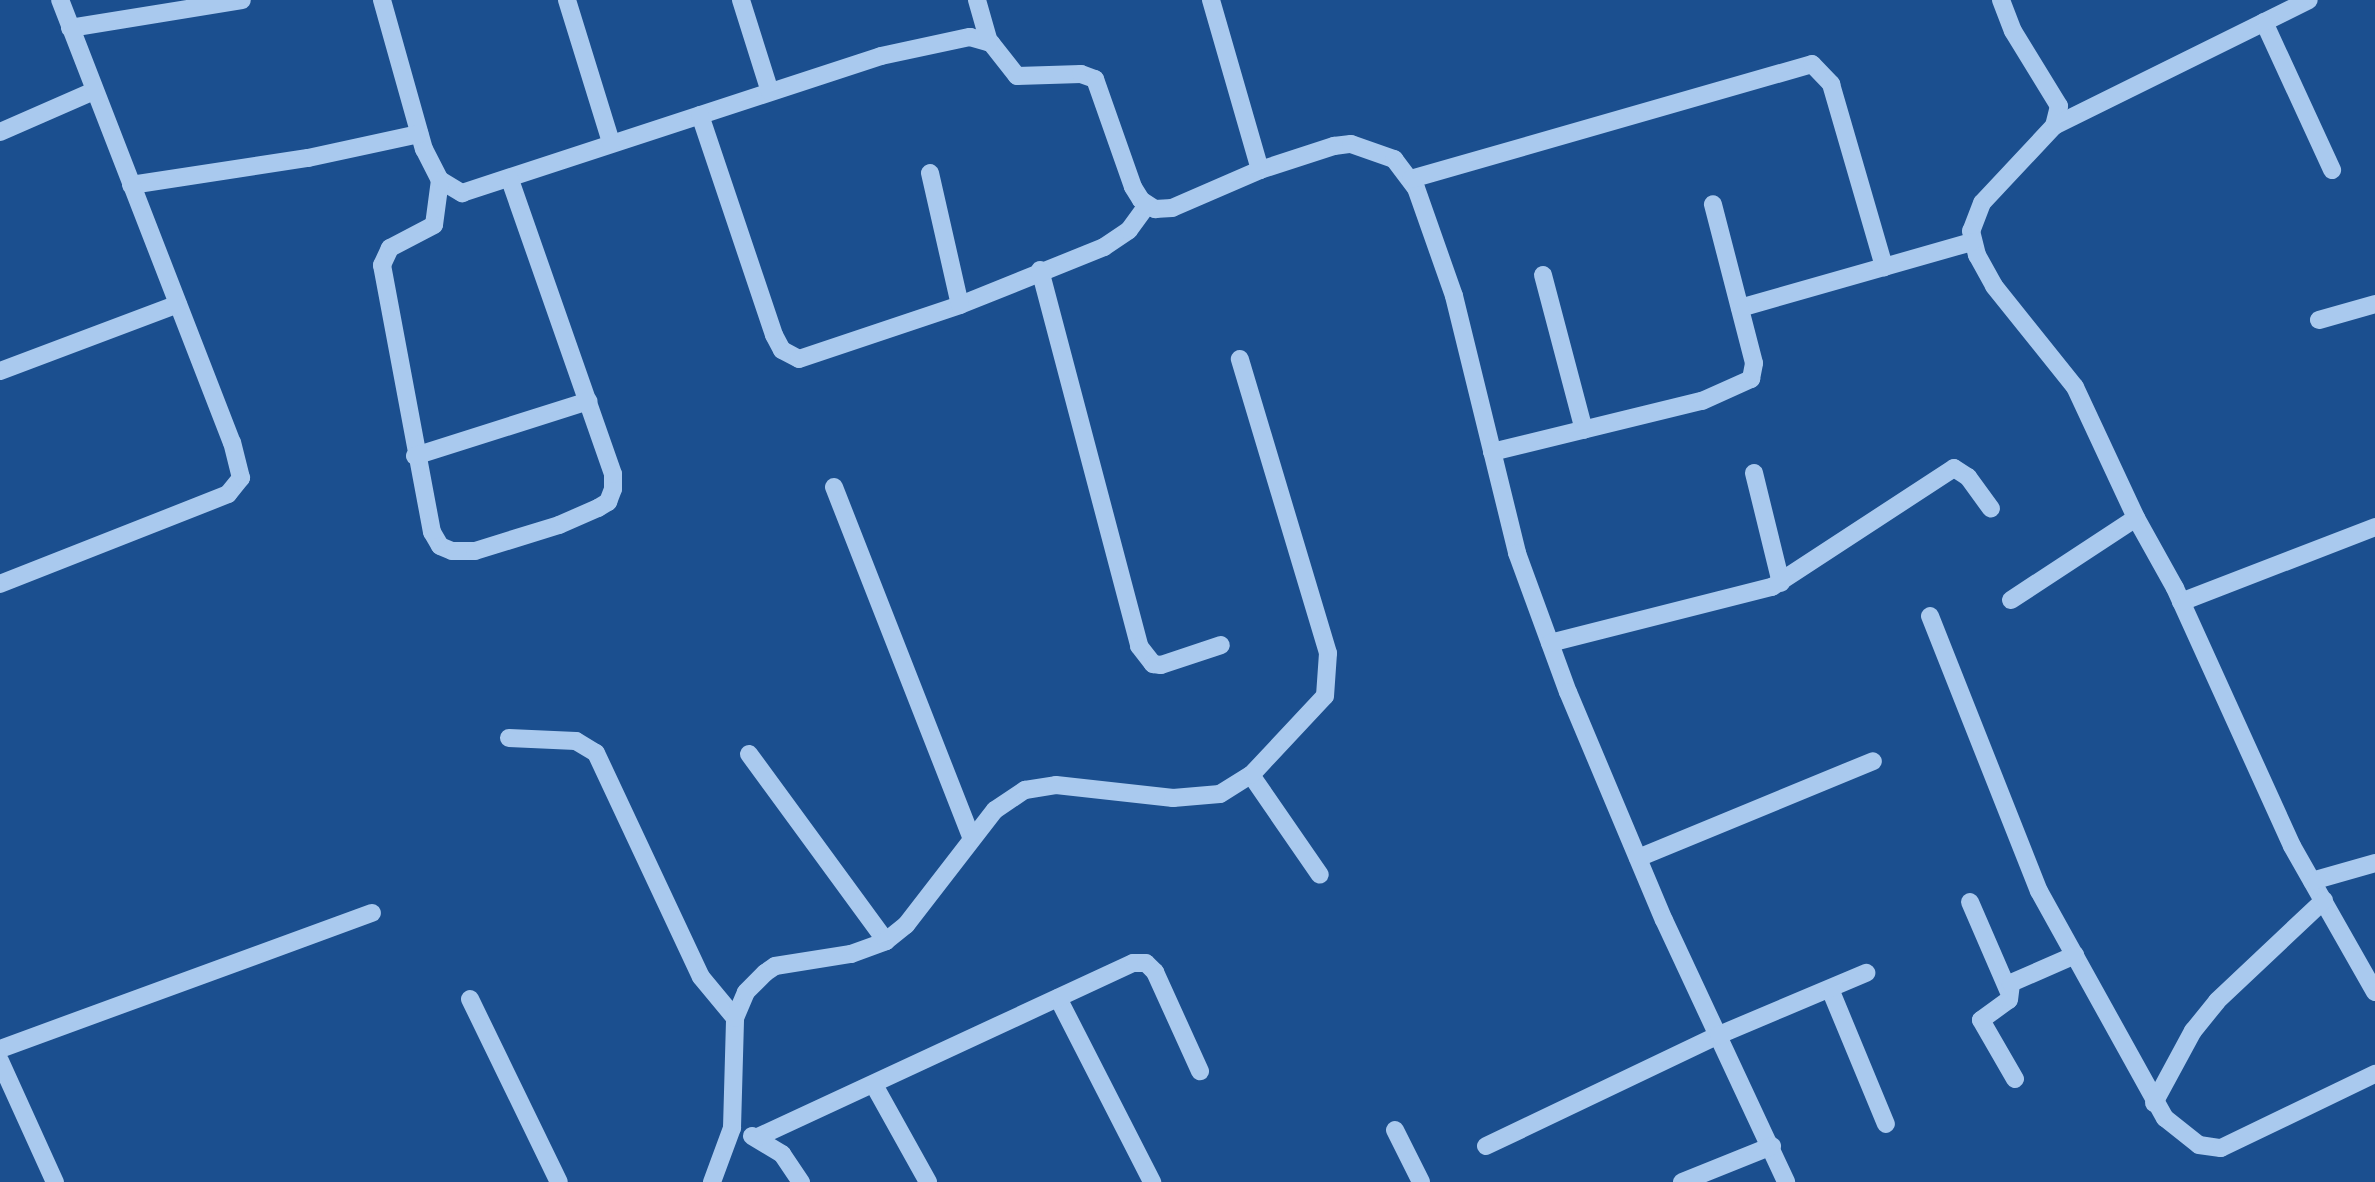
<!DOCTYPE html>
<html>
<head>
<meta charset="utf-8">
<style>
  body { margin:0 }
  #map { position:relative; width:2375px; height:1182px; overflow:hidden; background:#1b4f8f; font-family:Lato,sans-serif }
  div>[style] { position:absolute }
  .minor>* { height:18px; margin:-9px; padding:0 9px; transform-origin:9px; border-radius:9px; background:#a9c9ee }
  span { translate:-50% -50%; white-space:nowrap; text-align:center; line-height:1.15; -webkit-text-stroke:9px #1b4f8f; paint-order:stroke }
</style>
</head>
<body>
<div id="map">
  <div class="minor">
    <div style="left:382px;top:0;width:155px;rotate:74.3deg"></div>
    <div style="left:424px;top:149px;width:35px;rotate:63deg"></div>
    <div style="left:440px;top:180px;width:26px;rotate:31deg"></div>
    <div style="left:462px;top:193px;width:441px;rotate:-18.1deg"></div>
    <div style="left:881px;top:56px;width:91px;rotate:-12.1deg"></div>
    <div style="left:970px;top:37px;width:22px;rotate:16deg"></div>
    <div style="left:991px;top:43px;width:42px;rotate:51.8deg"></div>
    <div style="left:1017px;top:76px;width:64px;rotate:-1.8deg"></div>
    <div style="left:1081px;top:74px;width:15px;rotate:20deg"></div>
    <div style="left:1095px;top:79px;width:114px;rotate:70.6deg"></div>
    <div style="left:1133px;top:187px;width:15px;rotate:58deg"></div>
    <div style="left:1141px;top:200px;width:17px;rotate:33deg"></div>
    <div style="left:1155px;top:209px;width:17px;rotate:-3deg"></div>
    <div style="left:1172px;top:208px;width:96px;rotate:-23.4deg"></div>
    <div style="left:1260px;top:170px;width:78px;rotate:-18deg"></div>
    <div style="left:1334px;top:146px;width:17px;rotate:-7deg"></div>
    <div style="left:1351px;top:144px;width:46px;rotate:19.2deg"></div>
    <div style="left:1394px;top:159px;width:36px;rotate:53deg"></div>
    <div style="left:1416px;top:188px;width:114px;rotate:70.6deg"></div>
    <div style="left:1454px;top:296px;width:265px;rotate:76.2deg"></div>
    <div style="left:1517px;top:553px;width:148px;rotate:69.9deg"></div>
    <div style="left:1568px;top:692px;width:247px;rotate:67.2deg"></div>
    <div style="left:1664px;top:920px;width:289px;rotate:65deg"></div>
    <div style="left:567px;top:0;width:149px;rotate:72.8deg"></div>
    <div style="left:741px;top:0;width:96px;rotate:72.5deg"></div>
    <div style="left:977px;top:0;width:44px;rotate:74.1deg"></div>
    <div style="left:1211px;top:0;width:177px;rotate:73.9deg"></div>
    <div style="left:2001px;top:0;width:33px;rotate:69deg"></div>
    <div style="left:2013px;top:31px;width:88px;rotate:58.5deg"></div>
    <div style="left:2059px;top:106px;width:21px;rotate:104deg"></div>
    <div style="left:2054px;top:126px;width:105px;rotate:133.1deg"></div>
    <div style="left:1982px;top:203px;width:30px;rotate:111deg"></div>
    <div style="left:1971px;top:231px;width:25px;rotate:76deg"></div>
    <div style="left:1977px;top:255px;width:35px;rotate:61deg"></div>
    <div style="left:1994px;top:286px;width:129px;rotate:51.3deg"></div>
    <div style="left:2075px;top:387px;width:145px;rotate:65deg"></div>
    <div style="left:2136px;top:518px;width:80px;rotate:60.9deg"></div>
    <div style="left:2175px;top:588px;width:283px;rotate:65.6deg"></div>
    <div style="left:2292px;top:846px;width:168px;rotate:60.4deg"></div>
    <div style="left:2264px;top:22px;width:163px;rotate:65.3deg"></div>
    <div style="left:70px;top:28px;width:174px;rotate:-9.2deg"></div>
    <div style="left:700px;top:115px;width:232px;rotate:71.4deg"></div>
    <div style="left:774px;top:335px;width:17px;rotate:62deg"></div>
    <div style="left:782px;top:350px;width:19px;rotate:28deg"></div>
    <div style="left:799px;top:359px;width:170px;rotate:-18.5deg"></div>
    <div style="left:960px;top:305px;width:155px;rotate:-21.9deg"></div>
    <div style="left:1104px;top:247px;width:30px;rotate:-34deg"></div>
    <div style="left:1129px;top:230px;width:31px;rotate:-54deg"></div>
    <div style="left:2054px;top:126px;width:284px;rotate:-26.3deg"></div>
    <div style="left:0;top:132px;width:103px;rotate:-23.6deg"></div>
    <div style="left:930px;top:173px;width:135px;rotate:77.2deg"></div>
    <div style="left:1411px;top:179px;width:417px;rotate:-16deg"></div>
    <div style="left:1812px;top:64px;width:28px;rotate:46deg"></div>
    <div style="left:1831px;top:84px;width:191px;rotate:73.8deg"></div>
    <div style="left:440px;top:180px;width:45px;rotate:97.6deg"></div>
    <div style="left:434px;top:225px;width:50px;rotate:152.4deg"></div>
    <div style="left:390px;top:248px;width:19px;rotate:115deg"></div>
    <div style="left:382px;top:265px;width:272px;rotate:79.4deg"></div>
    <div style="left:432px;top:532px;width:16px;rotate:60deg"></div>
    <div style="left:440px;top:546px;width:13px;rotate:23deg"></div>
    <div style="left:452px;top:551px;width:23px"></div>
    <div style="left:475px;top:551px;width:88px;rotate:-17.2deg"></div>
    <div style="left:559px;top:525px;width:43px;rotate:-23.6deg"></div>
    <div style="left:598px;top:508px;width:12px;rotate:-31deg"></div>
    <div style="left:608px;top:502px;width:14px;rotate:-69deg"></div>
    <div style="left:613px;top:489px;width:15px;rotate:-90deg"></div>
    <div style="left:613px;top:474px;width:312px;rotate:-109.3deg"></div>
    <div style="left:131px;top:185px;width:179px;rotate:-8.7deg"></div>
    <div style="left:308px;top:158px;width:114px;rotate:-12.2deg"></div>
    <div style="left:1040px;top:270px;width:389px;rotate:75.2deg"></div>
    <div style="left:1139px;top:646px;width:23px;rotate:52deg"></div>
    <div style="left:1153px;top:664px;width:8px;rotate:7deg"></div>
    <div style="left:1161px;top:665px;width:63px;rotate:-18.4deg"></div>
    <div style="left:1543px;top:275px;width:160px;rotate:75.2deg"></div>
    <div style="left:1740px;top:308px;width:241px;rotate:-15.9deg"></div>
    <div style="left:2319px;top:320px;width:58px;rotate:-15.9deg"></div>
    <div style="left:0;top:371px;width:190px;rotate:-20.6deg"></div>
    <div style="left:1492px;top:452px;width:216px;rotate:-13.7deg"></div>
    <div style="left:1702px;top:401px;width:54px;rotate:-24.2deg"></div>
    <div style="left:1751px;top:379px;width:16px;rotate:-79deg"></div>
    <div style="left:1754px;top:363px;width:164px;rotate:-104.5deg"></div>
    <div style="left:415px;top:456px;width:182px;rotate:-17.6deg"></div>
    <div style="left:1754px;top:473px;width:113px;rotate:76.2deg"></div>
    <div style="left:834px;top:487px;width:375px;rotate:68.6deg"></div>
    <div style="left:0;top:584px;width:245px;rotate:-21.5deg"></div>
    <div style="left:228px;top:494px;width:21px;rotate:-51deg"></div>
    <div style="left:241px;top:478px;width:36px;rotate:-104deg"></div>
    <div style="left:232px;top:443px;width:475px;rotate:-111.2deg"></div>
    <div style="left:2011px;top:600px;width:149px;rotate:-33.3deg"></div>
    <div style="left:2181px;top:602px;width:208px;rotate:-21.1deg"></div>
    <div style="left:1930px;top:616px;width:296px;rotate:68.4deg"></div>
    <div style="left:2039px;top:891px;width:260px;rotate:61deg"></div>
    <div style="left:2165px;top:1118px;width:43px;rotate:38.5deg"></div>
    <div style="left:2199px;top:1145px;width:22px;rotate:8deg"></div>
    <div style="left:2221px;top:1148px;width:171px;rotate:-25.7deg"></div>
    <div style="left:1550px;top:643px;width:229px;rotate:-14.2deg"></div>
    <div style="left:1772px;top:587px;width:217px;rotate:-33.2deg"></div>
    <div style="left:1954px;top:468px;width:17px;rotate:33deg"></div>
    <div style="left:1968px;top:477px;width:39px;rotate:54deg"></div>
    <div style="left:509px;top:738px;width:67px;rotate:2.6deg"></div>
    <div style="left:576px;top:741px;width:23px;rotate:31deg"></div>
    <div style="left:596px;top:753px;width:247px;rotate:64.9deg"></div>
    <div style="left:701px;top:977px;width:53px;rotate:50.3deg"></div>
    <div style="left:749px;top:754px;width:232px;rotate:53.8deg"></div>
    <div style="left:1251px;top:775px;width:121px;rotate:55.4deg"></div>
    <div style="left:1638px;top:858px;width:254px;rotate:-22.4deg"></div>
    <div style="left:2312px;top:881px;width:66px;rotate:-15.9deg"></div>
    <div style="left:1970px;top:902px;width:96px;rotate:66.6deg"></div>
    <div style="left:1830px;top:989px;width:146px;rotate:67.5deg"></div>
    <div style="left:1058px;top:998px;width:207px;rotate:62.9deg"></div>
    <div style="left:470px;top:999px;width:203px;rotate:64.1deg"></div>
    <div style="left:0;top:1049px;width:396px;rotate:-20.1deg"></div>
    <div style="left:0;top:1061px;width:133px;rotate:65.6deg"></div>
    <div style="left:2015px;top:1079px;width:68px;rotate:-120deg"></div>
    <div style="left:1981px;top:1020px;width:34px;rotate:-36deg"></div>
    <div style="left:2009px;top:1000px;width:17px;rotate:-83deg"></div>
    <div style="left:2011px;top:983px;width:70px;rotate:-23.6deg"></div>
    <div style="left:874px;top:1085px;width:111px;rotate:60.9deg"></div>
    <div style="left:2154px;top:1103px;width:82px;rotate:-61.6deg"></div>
    <div style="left:2193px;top:1031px;width:38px;rotate:-51deg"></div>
    <div style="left:2217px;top:1001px;width:147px;rotate:-43.3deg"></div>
    <div style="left:1395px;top:1130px;width:58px;rotate:63.4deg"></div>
    <div style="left:752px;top:1136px;width:35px;rotate:31deg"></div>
    <div style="left:782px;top:1154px;width:34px;rotate:56deg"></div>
    <div style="left:758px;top:1137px;width:413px;rotate:-24.9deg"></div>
    <div style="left:1133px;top:963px;width:13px"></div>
    <div style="left:1146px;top:963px;width:13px;rotate:45deg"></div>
    <div style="left:1155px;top:972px;width:109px;rotate:65.6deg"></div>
    <div style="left:1486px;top:1146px;width:258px;rotate:-25.5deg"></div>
    <div style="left:1719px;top:1035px;width:160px;rotate:-22.9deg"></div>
    <div style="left:712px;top:1182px;width:58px;rotate:-69.7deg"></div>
    <div style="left:732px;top:1128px;width:110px;rotate:-88.4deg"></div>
    <div style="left:735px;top:1018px;width:28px;rotate:-67deg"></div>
    <div style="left:746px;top:992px;width:27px;rotate:-45deg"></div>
    <div style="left:765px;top:973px;width:12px;rotate:-35deg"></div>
    <div style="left:775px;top:966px;width:77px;rotate:-9deg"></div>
    <div style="left:851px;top:954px;width:37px;rotate:-20deg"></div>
    <div style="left:886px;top:941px;width:26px;rotate:-39deg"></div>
    <div style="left:906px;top:925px;width:145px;rotate:-52.3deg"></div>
    <div style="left:995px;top:810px;width:36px;rotate:-34deg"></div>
    <div style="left:1025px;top:790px;width:31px;rotate:-9deg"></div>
    <div style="left:1056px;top:785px;width:118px;rotate:6.3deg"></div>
    <div style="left:1173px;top:798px;width:47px;rotate:-4.9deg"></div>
    <div style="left:1220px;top:794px;width:36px;rotate:-32deg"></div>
    <div style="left:1251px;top:775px;width:108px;rotate:-46.9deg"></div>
    <div style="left:1325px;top:696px;width:43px;rotate:-86deg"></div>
    <div style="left:1328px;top:653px;width:307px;rotate:-106.7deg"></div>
    <div style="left:1682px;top:1182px;width:97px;rotate:-21.8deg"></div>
  </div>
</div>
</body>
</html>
